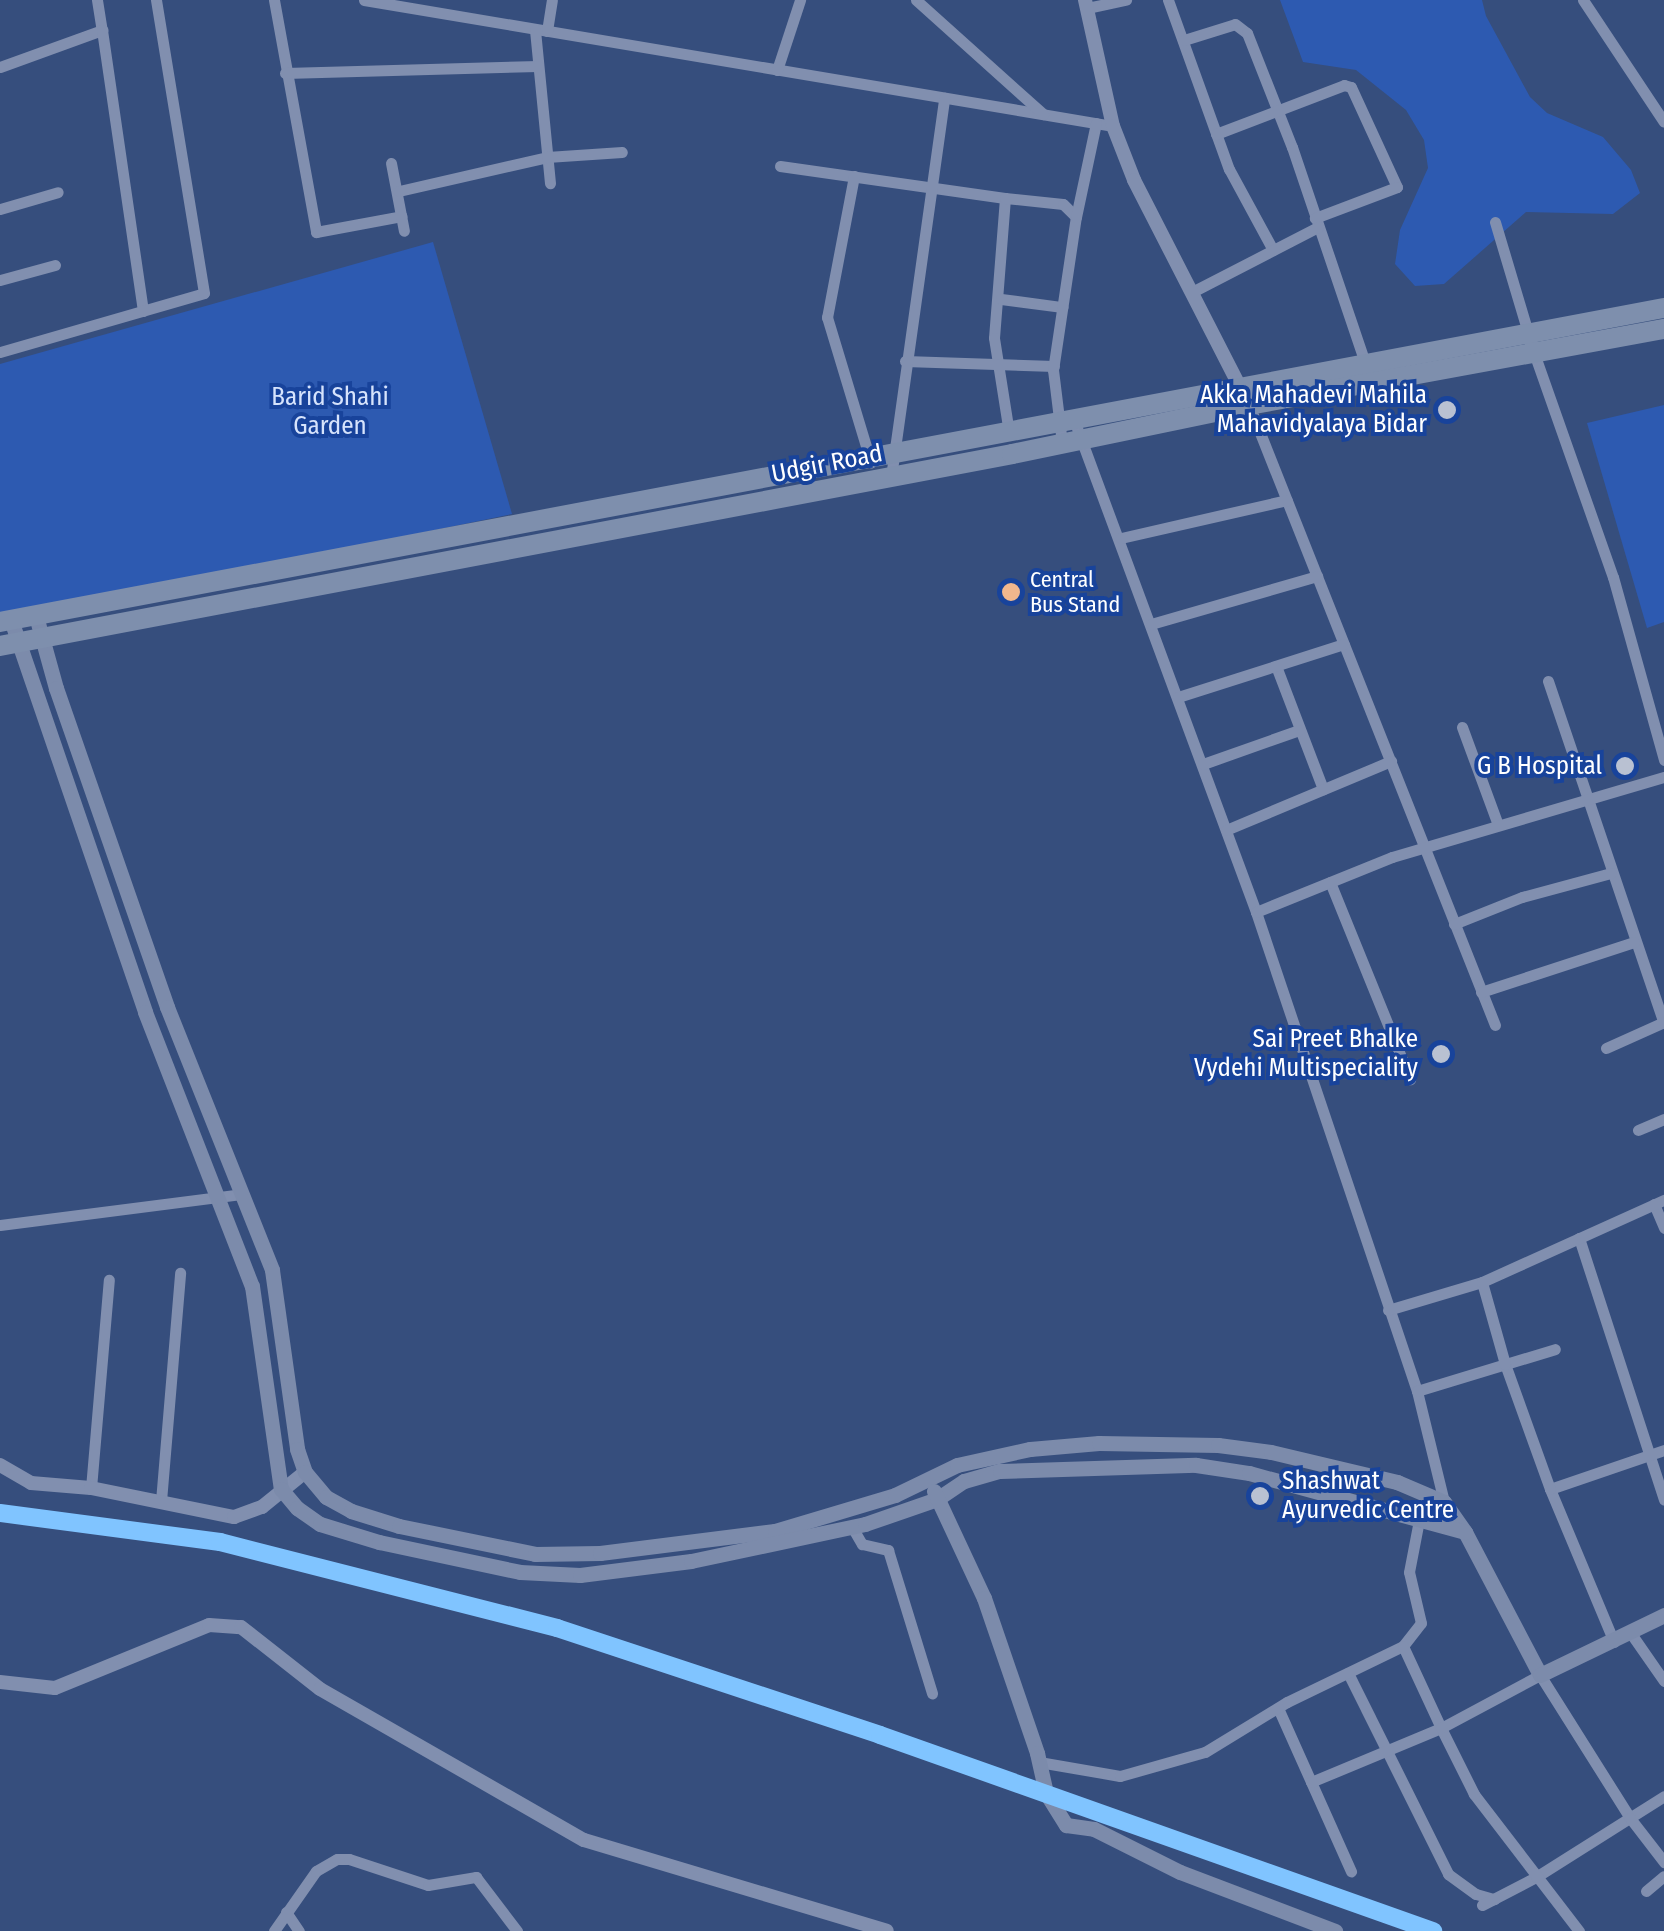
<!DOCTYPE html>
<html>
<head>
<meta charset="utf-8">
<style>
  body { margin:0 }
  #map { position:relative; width:1664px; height:1931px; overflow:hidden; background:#364e7d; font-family:"Fira Sans Condensed",sans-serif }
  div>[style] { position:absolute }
  .green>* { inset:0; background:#2d5ab1 }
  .minor>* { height:11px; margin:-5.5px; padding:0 5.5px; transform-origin:5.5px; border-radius:5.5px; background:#818faf }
  .tertiary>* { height:14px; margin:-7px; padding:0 7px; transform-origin:7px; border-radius:7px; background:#818faf }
  .secondary>* { height:15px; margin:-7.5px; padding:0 7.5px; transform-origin:7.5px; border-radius:7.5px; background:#7c8bab }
  .trunk>* { height:20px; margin:-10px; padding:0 10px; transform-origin:10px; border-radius:10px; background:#7e8fad }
  .rail-1>* { height:18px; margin:-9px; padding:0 9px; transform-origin:9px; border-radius:9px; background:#80c4ff }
  .dots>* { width:28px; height:28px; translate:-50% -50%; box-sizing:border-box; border:5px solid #18439b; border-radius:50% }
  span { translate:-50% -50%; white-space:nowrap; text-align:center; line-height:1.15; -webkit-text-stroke:8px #18439b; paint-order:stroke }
  .bus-label { font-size:22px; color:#fff }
  .left { translate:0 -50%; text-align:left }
  .poi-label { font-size:25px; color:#fff }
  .right { translate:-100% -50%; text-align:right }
  .park-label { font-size:25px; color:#d6e3fc }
  .street-label { font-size:25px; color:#fff }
</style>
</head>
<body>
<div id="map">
  <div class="green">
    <div style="clip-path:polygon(1280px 0,1482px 0,1486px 16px,1530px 97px,1547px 113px,1603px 137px,1631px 170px,1640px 193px,1613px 214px,1526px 212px,1444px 284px,1415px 286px,1395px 264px,1400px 230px,1428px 168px,1424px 140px,1406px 110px,1356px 70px,1303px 62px)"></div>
    <div style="clip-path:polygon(433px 242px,512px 514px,0 620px,0 364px)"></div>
    <div style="clip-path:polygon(1664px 405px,1664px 622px,1647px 628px,1587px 423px)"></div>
  </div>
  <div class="minor">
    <div style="left:97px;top:0;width:30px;rotate:81deg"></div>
    <div style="left:274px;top:0;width:236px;rotate:79.7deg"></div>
    <div style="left:316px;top:232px;width:87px;rotate:-10.5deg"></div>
    <div style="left:364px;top:0;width:760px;rotate:9.55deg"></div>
    <div style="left:916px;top:0;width:171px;rotate:41.9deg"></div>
    <div style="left:1168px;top:0;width:180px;rotate:70.2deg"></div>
    <div style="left:1229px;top:169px;width:92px;rotate:61.5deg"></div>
    <div style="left:1583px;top:0;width:146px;rotate:56.4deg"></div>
    <div style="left:1087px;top:8px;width:40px;rotate:-12deg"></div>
    <div style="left:535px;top:30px;width:154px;rotate:84.4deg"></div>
    <div style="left:547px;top:31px;width:31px;rotate:-81deg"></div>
    <div style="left:1184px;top:40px;width:53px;rotate:-17.4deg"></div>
    <div style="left:1235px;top:24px;width:15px;rotate:37deg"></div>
    <div style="left:1247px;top:33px;width:123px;rotate:68.5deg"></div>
    <div style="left:1292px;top:147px;width:228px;rotate:71.3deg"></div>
    <div style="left:0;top:67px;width:109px;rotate:-19.9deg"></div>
    <div style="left:102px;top:30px;width:284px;rotate:81.7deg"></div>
    <div style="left:777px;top:70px;width:74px;rotate:-71.8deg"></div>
    <div style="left:285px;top:73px;width:253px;rotate:-1.6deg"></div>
    <div style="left:1216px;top:134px;width:137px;rotate:-20.9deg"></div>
    <div style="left:1344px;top:85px;width:7px;rotate:16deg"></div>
    <div style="left:1351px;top:87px;width:110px;rotate:65.3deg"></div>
    <div style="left:1397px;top:187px;width:88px;rotate:159.3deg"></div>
    <div style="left:391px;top:163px;width:69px;rotate:79.2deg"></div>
    <div style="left:780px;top:166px;width:227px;rotate:8.1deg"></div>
    <div style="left:1005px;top:198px;width:140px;rotate:94.5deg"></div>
    <div style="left:994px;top:338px;width:96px;rotate:81deg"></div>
    <div style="left:854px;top:176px;width:144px;rotate:100.8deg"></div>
    <div style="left:827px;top:317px;width:152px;rotate:73.2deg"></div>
    <div style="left:399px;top:191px;width:152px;rotate:-12.9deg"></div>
    <div style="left:547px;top:157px;width:75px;rotate:-3.8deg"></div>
    <div style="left:1005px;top:198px;width:58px;rotate:5.9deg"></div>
    <div style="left:1063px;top:204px;width:18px;rotate:45deg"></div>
    <div style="left:0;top:209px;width:60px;rotate:-16.3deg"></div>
    <div style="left:1495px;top:222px;width:137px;rotate:73.4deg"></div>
    <div style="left:1534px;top:353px;width:238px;rotate:70.6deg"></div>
    <div style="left:1613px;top:577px;width:190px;rotate:74.4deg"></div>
    <div style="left:0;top:280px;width:57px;rotate:-15.3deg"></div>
    <div style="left:1192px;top:292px;width:142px;rotate:-27.3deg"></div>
    <div style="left:1001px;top:299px;width:62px;rotate:7.5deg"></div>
    <div style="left:0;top:352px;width:212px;rotate:-16.1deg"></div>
    <div style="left:204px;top:293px;width:297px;rotate:-99.3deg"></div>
    <div style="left:905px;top:361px;width:149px;rotate:1.9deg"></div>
    <div style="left:1249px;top:405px;width:667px;rotate:68.36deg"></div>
    <div style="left:1074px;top:420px;width:525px;rotate:69.7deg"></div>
    <div style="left:1256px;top:912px;width:505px;rotate:71.42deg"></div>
    <div style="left:1417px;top:1391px;width:114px;rotate:76.3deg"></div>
    <div style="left:1062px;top:443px;width:74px;rotate:-97deg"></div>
    <div style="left:1053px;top:370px;width:155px;rotate:-81.5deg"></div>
    <div style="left:1076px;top:217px;width:96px;rotate:-78deg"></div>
    <div style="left:891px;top:477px;width:383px;rotate:-82deg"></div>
    <div style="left:1121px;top:538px;width:170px;rotate:-12.9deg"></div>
    <div style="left:1151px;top:624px;width:173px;rotate:-16.1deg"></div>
    <div style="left:1276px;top:666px;width:132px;rotate:69.1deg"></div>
    <div style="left:1548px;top:681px;width:361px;rotate:71.3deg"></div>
    <div style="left:1178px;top:697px;width:174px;rotate:-17.7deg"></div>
    <div style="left:1462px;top:727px;width:104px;rotate:69.8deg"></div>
    <div style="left:1203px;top:764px;width:102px;rotate:-19.5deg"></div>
    <div style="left:1226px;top:830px;width:179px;rotate:-22.7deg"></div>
    <div style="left:1330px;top:882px;width:213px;rotate:67.9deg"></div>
    <div style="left:1256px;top:912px;width:147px;rotate:-22deg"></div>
    <div style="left:1392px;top:857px;width:284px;rotate:-16.4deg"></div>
    <div style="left:1454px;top:924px;width:73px;rotate:-21.7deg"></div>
    <div style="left:1522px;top:897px;width:92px;rotate:-15.1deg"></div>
    <div style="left:1481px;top:992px;width:161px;rotate:-18.1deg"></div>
    <div style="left:1606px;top:1048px;width:64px;rotate:-24.1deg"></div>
    <div style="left:1638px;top:1130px;width:28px;rotate:-23deg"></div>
    <div style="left:1654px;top:1204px;width:26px;rotate:67deg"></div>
    <div style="left:0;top:1225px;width:243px;rotate:-7.3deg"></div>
    <div style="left:1579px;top:1238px;width:275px;rotate:72deg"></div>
    <div style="left:1388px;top:1310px;width:98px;rotate:-16.6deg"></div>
    <div style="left:1417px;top:1391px;width:144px;rotate:-16.9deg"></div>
    <div style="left:91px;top:1488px;width:209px;rotate:-85.1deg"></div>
    <div style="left:1550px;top:1489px;width:120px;rotate:-18.9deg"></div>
    <div style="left:161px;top:1501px;width:229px;rotate:-85.2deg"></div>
    <div style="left:852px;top:1527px;width:20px;rotate:60deg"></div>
    <div style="left:862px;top:1544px;width:27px;rotate:13deg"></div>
    <div style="left:888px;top:1550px;width:150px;rotate:72.9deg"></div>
    <div style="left:1632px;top:1635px;width:56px;rotate:55.2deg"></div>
    <div style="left:1614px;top:1642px;width:166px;rotate:-112.7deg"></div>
    <div style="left:1550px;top:1489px;width:133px;rotate:-109.8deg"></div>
    <div style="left:1505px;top:1364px;width:85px;rotate:-105.7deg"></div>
    <div style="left:1482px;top:1282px;width:200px;rotate:-24.3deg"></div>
    <div style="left:1348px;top:1673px;width:225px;rotate:63.5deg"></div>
    <div style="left:1448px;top:1874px;width:34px;rotate:36deg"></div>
    <div style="left:1476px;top:1894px;width:19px;rotate:16deg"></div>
    <div style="left:1278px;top:1708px;width:179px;rotate:65.9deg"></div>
    <div style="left:1039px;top:1762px;width:82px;rotate:9.8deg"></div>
    <div style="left:1120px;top:1776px;width:88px;rotate:-15.8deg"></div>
    <div style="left:1205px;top:1752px;width:96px;rotate:-31.4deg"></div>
    <div style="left:1287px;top:1702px;width:129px;rotate:-25.8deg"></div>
    <div style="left:1403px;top:1646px;width:29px;rotate:-52deg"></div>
    <div style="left:1421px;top:1623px;width:52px;rotate:-103.2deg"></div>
    <div style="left:1409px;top:1572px;width:53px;rotate:-79.1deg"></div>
    <div style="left:1311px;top:1782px;width:141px;rotate:-22.6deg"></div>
    <div style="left:1441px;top:1728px;width:90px;rotate:-114.9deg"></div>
    <div style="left:1646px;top:1891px;width:23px;rotate:-40deg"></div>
    <div style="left:1482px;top:1905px;width:61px;rotate:-27.4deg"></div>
    <div style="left:1536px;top:1877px;width:151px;rotate:-32.3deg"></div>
    <div style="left:286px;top:1912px;width:23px;rotate:56deg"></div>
    <div style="left:274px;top:1931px;width:73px;rotate:-55deg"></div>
    <div style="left:316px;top:1871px;width:24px;rotate:-30deg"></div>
    <div style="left:337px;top:1859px;width:12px"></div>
    <div style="left:349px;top:1859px;width:83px;rotate:18.2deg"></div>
    <div style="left:428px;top:1885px;width:49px;rotate:-9.5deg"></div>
    <div style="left:476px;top:1877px;width:68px;rotate:52.8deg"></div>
    <div style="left:1579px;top:1931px;width:173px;rotate:-127.5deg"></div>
    <div style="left:1474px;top:1794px;width:74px;rotate:-116.6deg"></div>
    <div style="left:1441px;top:1728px;width:112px;rotate:-28.2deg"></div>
    <div style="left:1540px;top:1675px;width:169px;rotate:57.8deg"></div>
    <div style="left:1630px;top:1818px;width:56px;rotate:52.3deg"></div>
  </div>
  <div class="tertiary">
    <div style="left:1085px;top:0;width:129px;rotate:77.5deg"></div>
    <div style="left:1113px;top:126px;width:58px;rotate:68.7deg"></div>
    <div style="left:1134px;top:180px;width:242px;rotate:62.9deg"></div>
    <div style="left:0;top:1465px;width:36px;rotate:30deg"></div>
    <div style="left:31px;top:1483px;width:60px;rotate:4.8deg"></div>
    <div style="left:91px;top:1488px;width:146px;rotate:11.5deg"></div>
    <div style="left:234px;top:1517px;width:30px;rotate:-20deg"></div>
    <div style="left:262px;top:1507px;width:55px;rotate:-39.1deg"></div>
    <div style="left:0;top:1682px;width:55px;rotate:6.2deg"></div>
    <div style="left:55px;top:1688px;width:166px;rotate:-22.2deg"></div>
    <div style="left:209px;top:1625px;width:32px;rotate:4deg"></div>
    <div style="left:241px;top:1627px;width:100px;rotate:38.1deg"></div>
    <div style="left:320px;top:1689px;width:304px;rotate:29.8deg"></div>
    <div style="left:584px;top:1840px;width:316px;rotate:16.7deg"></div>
  </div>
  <div class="secondary">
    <div style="left:36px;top:616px;width:75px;rotate:74.5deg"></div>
    <div style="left:56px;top:688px;width:338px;rotate:70.8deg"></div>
    <div style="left:167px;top:1007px;width:283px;rotate:68.2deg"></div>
    <div style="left:272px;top:1270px;width:181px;rotate:82deg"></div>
    <div style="left:297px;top:1449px;width:24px;rotate:71deg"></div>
    <div style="left:305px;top:1472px;width:33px;rotate:50deg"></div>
    <div style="left:326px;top:1497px;width:29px;rotate:29deg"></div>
    <div style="left:351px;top:1511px;width:50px;rotate:17.4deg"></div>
    <div style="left:399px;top:1526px;width:139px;rotate:11.6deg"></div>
    <div style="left:535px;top:1554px;width:65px;rotate:-0.9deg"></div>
    <div style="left:600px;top:1553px;width:176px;rotate:-7.2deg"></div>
    <div style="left:775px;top:1531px;width:125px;rotate:-16.7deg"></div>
    <div style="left:895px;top:1495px;width:69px;rotate:-25.8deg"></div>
    <div style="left:957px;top:1465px;width:75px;rotate:-12.4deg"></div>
    <div style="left:1030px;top:1449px;width:69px;rotate:-5deg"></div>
    <div style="left:1099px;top:1443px;width:119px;rotate:1deg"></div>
    <div style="left:1218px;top:1445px;width:53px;rotate:7.5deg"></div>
    <div style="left:1271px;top:1452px;width:130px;rotate:13.4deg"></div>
    <div style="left:1397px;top:1482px;width:51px;rotate:23.1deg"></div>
    <div style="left:1444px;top:1502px;width:37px;rotate:55deg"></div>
    <div style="left:1465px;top:1532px;width:161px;rotate:62.3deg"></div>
    <div style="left:1540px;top:1675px;width:138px;rotate:-25.8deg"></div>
    <div style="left:11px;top:620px;width:414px;rotate:71.1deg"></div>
    <div style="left:145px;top:1012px;width:294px;rotate:68.7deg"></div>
    <div style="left:252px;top:1286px;width:205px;rotate:81.9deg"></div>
    <div style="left:281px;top:1489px;width:25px;rotate:50deg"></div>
    <div style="left:297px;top:1508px;width:28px;rotate:35deg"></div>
    <div style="left:320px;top:1524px;width:62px;rotate:17deg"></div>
    <div style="left:379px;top:1542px;width:144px;rotate:12deg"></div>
    <div style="left:520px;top:1572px;width:60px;rotate:2.9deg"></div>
    <div style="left:580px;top:1575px;width:112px;rotate:-7.2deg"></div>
    <div style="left:691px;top:1561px;width:178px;rotate:-12deg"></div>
    <div style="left:865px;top:1524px;width:76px;rotate:-19.1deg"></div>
    <div style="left:937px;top:1499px;width:32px;rotate:-34deg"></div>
    <div style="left:964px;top:1481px;width:37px;rotate:-16deg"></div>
    <div style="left:1000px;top:1471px;width:196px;rotate:-1.8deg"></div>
    <div style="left:1196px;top:1465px;width:54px;rotate:8.6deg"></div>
    <div style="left:1249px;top:1473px;width:224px;rotate:15.3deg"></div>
    <div style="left:934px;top:1491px;width:118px;rotate:65deg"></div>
    <div style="left:984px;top:1598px;width:164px;rotate:71.1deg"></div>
    <div style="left:1037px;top:1753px;width:41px;rotate:77.3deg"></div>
    <div style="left:1046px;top:1793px;width:38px;rotate:58deg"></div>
    <div style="left:1066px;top:1825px;width:28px;rotate:8deg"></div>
    <div style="left:1094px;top:1829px;width:96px;rotate:26.6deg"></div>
    <div style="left:1180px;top:1872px;width:166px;rotate:20.8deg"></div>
  </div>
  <div class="trunk">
    <div style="left:0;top:622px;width:1693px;rotate:-10.69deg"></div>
    <div style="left:0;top:646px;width:1030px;rotate:-10.74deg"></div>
    <div style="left:1012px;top:454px;width:242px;rotate:-11.7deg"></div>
    <div style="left:1249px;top:405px;width:422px;rotate:-10.4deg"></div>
  </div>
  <div class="rail-1">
    <div style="left:0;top:1513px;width:222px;rotate:7.5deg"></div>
    <div style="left:220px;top:1542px;width:348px;rotate:14.3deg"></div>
    <div style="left:557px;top:1628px;width:340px;rotate:18.3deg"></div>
    <div style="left:880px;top:1735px;width:587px;rotate:19.52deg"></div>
  </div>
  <div class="dots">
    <div style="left:1447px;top:410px;background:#b9c1d2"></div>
    <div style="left:1011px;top:592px;background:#f1b78d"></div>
    <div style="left:1625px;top:766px;background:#b9c1d2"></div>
    <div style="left:1441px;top:1054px;background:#b9c1d2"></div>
    <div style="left:1260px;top:1496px;background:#b9c1d2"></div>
  </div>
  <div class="bus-label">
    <span class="left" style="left:1030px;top:592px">Central<br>Bus Stand</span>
  </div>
  <div class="poi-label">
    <span class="right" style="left:1427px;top:410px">Akka Mahadevi Mahila<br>Mahavidyalaya Bidar</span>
    <span class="right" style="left:1602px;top:766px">G B Hospital</span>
    <span class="right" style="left:1418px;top:1054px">Sai Preet Bhalke<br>Vydehi Multispeciality</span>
    <span class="left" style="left:1282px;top:1496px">Shashwat<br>Ayurvedic Centre</span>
  </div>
  <div class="park-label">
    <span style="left:330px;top:412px">Barid Shahi<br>Garden</span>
  </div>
  <div class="street-label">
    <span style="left:827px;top:464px;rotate:-11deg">Udgir Road</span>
  </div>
</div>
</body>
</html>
